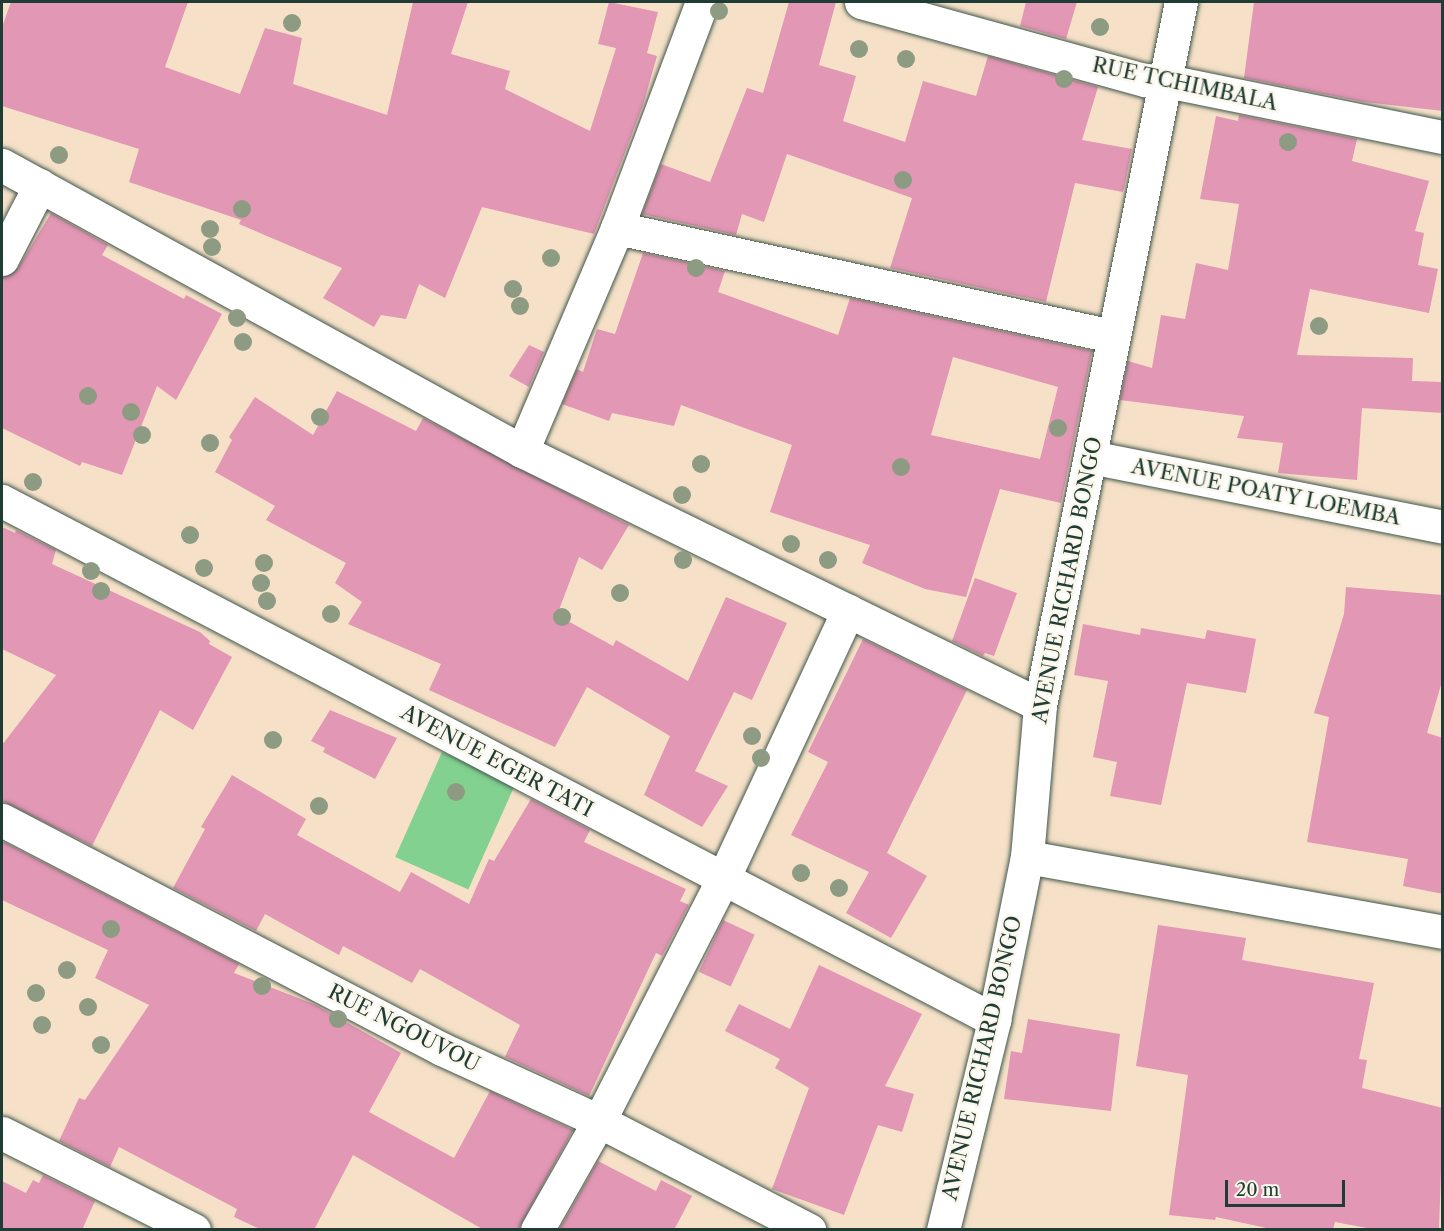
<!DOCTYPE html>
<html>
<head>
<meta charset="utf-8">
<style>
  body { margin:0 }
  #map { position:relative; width:1444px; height:1231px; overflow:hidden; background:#f6e1c8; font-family:"Libre Caslon Text",serif }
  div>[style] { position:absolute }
  .green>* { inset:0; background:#82d190; transform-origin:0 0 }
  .building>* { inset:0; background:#e297b4; transform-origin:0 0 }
  .roads { filter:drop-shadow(0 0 2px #3f564a) drop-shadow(0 0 2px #3f564a) }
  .street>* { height:33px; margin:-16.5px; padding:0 16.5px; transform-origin:16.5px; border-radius:16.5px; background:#fff }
  .trees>* { width:18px; height:18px; margin:-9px; border-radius:50%; background:#8e9b83 }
  span { translate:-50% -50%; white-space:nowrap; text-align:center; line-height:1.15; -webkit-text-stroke:5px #fbf7ec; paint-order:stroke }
  .street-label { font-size:21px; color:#1f3d34 }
  .frame { position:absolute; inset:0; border:3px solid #1f3d34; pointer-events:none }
  .scale { position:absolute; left:1225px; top:1180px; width:120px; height:27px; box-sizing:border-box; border:3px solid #1f3d34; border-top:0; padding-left:8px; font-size:18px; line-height:21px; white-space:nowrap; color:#1f3d34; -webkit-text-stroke:4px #fbf7ec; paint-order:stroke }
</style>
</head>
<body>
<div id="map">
  <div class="green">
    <div style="left:442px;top:752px;width:80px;height:115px;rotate:24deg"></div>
  </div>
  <div class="building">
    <div style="clip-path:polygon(11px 2px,188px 2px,165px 67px,240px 94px,265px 28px,302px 38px,293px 84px,387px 115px,413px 2px,468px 2px,451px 54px,510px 71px,505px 89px,590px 131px,616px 48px,598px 44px,609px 2px,658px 12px,647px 53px,657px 56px,643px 105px,594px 234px,482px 207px,445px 298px,419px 284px,406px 319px,381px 315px,374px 327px,323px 298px,342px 268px,239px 224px,241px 220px,129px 182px,139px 149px,2px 106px,2px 27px)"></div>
    <div style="clip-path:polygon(789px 2px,836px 2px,819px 65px,856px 76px,843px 121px,905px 142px,923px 81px,976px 96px,988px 56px,1098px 87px,1082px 140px,1132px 149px,1125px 184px,1123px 192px,1075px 183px,1046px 302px,890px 268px,912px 198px,787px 154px,764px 222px,742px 214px,736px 235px,642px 214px,661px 164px,710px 182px,747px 88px,763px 93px)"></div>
    <div style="clip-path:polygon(1026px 2px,1077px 2px,1066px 39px,1020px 26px)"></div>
    <div style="clip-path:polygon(1254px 2px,1443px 2px,1443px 111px,1364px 102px,1244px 78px)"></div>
    <div style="clip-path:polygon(1239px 115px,1357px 139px,1352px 161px,1429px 181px,1415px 231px,1424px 233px,1418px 265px,1438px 269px,1429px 313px,1310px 289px,1297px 355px,1413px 358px,1412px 381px,1443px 382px,1443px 413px,1362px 408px,1357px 480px,1278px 473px,1283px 443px,1237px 438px,1244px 416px,1120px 400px,1128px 361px,1152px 368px,1161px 315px,1185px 319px,1196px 263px,1228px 270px,1239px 204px,1200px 199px,1216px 116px,1238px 121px)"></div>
    <div style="clip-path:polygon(51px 213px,108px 245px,102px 255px,184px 299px,186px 295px,222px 314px,176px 400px,157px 386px,122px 475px,82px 462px,80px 466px,2px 428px,2px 278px,18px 268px)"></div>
    <div style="clip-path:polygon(evenodd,643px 253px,725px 271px,718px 292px,838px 335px,850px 298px,1092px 351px,1061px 503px,1000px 489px,966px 597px,925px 589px,862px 563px,870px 545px,770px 512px,792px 445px,681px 405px,674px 426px,612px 413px,609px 421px,562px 404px,577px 369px,583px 372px,597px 329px,615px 334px,643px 253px,953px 357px,1058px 387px,1040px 459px,931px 435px,953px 357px)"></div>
    <div style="clip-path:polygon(529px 345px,544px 352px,529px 387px,509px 376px)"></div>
    <div style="clip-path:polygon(337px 391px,416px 431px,423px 418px,629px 525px,602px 570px,579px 557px,557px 615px,613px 646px,616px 640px,688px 681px,726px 597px,787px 623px,752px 700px,734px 692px,695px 771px,728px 786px,702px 827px,644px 795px,670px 736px,587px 687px,555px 747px,429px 690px,441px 664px,348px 624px,362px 602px,335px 583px,346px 563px,266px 520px,275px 506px,215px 472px,232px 440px,229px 437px,255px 397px,313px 435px)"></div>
    <div style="clip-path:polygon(2px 527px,15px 533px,16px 530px,56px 550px,52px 564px,200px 632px,210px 641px,209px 644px,232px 657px,193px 730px,160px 710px,92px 846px,2px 801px,2px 745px,56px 675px,2px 649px)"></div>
    <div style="clip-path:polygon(975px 578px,1017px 593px,994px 656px,985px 653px,983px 656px,952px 641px)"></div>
    <div style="clip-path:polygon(1346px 587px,1443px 595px,1443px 678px,1427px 733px,1443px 738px,1443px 894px,1403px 886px,1408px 859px,1307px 842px,1329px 717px,1314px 713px,1344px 614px)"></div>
    <div style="clip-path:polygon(1083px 624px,1140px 635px,1141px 628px,1205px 639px,1207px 630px,1256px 639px,1246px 693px,1187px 683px,1161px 805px,1110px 796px,1117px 762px,1093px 757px,1108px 681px,1074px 675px)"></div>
    <div style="clip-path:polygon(863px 639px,967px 690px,887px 853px,927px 876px,891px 938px,846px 913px,869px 872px,791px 835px,828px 762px,808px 752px)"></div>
    <div style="clip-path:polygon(330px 710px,397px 738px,375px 779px,323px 752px,325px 748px,311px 741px)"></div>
    <div style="clip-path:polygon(232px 775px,306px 819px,297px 835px,400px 892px,411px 872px,469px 904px,489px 859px,494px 861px,531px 799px,590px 830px,584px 842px,686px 889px,680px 901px,689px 905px,662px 956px,656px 953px,589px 1096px,505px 1057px,520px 1025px,420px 969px,412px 983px,343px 946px,339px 955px,265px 914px,256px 931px,173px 888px,205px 829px,201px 827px)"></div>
    <div style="clip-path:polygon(2px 841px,239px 964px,234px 973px,316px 1005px,401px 1053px,369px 1112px,454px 1158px,490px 1091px,573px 1130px,518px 1230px,484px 1230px,353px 1155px,314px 1230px,262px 1230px,234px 1217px,237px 1209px,119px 1147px,110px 1167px,59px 1141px,79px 1098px,85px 1100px,149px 1005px,95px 978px,108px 950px,2px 900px)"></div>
    <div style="left:723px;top:920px;width:35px;height:57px;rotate:25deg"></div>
    <div style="clip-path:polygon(1158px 925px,1246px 938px,1242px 960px,1374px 983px,1359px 1059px,1367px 1060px,1362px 1088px,1443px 1108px,1439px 1230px,1377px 1230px,1335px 1222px,1333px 1230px,1275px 1230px,1216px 1217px,1215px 1220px,1169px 1215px,1188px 1075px,1136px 1066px)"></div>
    <div style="clip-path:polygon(819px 965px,922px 1014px,885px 1086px,914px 1094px,902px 1132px,878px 1125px,844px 1215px,772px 1189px,809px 1088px,775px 1068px,780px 1059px,725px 1031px,739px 1004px,790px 1029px)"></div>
    <div style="clip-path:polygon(1028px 1019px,1120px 1034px,1111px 1111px,1004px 1099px,1011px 1051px,1022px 1053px)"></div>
    <div style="clip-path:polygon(598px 1161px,656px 1191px,661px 1180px,692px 1196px,674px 1230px,559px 1230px)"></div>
    <div style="clip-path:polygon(43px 1175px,95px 1201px,82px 1230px,2px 1230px,2px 1181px,26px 1193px,33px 1180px,39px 1183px)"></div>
  </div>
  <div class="roads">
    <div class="street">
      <div style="left:861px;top:2px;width:295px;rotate:15.4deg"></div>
      <div style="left:1145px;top:80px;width:22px;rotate:3deg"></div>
      <div style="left:1167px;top:81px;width:281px;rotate:11.5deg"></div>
      <div style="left:2px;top:165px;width:593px;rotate:28.81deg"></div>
      <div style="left:522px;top:451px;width:577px;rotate:26.12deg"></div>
      <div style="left:617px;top:228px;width:507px;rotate:12.31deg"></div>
      <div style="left:2px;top:259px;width:83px;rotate:-62.8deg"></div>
      <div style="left:522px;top:451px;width:242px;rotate:-66.9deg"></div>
      <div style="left:617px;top:228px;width:241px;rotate:-69.4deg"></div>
      <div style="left:1090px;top:457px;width:359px;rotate:11.2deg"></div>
      <div style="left:2px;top:501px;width:1120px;rotate:27.62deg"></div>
      <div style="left:2px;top:820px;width:496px;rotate:27.5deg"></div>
      <div style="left:442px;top:1049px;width:173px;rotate:24.6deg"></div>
      <div style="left:599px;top:1121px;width:237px;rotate:27.4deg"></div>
      <div style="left:1027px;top:857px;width:422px;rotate:10.2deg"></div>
      <div style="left:2px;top:1133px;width:215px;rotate:26.8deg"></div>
      <div style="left:537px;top:1230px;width:125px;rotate:-60.4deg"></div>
      <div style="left:599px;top:1121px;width:272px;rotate:-62.9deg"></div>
      <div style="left:723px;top:879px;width:296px;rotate:-65deg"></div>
      <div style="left:943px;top:1230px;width:216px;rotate:-76.3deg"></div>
      <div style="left:994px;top:1020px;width:166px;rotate:-78.6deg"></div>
      <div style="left:1027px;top:857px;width:153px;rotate:-85.1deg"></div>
      <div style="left:1040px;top:705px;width:717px;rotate:-78.66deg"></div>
    </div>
  </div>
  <div class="trees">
    <div style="left:719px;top:11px"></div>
    <div style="left:292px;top:23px"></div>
    <div style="left:1100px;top:27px"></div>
    <div style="left:859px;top:49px"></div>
    <div style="left:906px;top:59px"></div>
    <div style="left:1064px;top:79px"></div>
    <div style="left:1288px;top:142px"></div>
    <div style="left:59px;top:155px"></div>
    <div style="left:903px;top:180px"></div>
    <div style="left:242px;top:209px"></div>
    <div style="left:210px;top:229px"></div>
    <div style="left:212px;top:247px"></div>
    <div style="left:551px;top:258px"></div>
    <div style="left:696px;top:268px"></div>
    <div style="left:513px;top:289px"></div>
    <div style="left:520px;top:306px"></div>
    <div style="left:237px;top:318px"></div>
    <div style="left:1319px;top:326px"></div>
    <div style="left:243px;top:342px"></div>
    <div style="left:88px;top:396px"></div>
    <div style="left:131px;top:412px"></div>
    <div style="left:320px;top:417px"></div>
    <div style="left:1058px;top:428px"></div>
    <div style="left:142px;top:435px"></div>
    <div style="left:210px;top:443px"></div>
    <div style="left:701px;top:464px"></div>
    <div style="left:901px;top:467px"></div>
    <div style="left:33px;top:482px"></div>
    <div style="left:682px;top:495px"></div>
    <div style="left:190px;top:535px"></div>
    <div style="left:791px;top:544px"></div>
    <div style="left:683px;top:560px"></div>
    <div style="left:828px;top:560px"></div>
    <div style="left:264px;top:563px"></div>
    <div style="left:204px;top:568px"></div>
    <div style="left:91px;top:571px"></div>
    <div style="left:261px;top:583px"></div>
    <div style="left:101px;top:591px"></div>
    <div style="left:620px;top:593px"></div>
    <div style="left:267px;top:601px"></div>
    <div style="left:331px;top:614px"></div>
    <div style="left:562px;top:617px"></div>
    <div style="left:752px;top:736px"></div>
    <div style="left:273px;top:740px"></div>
    <div style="left:761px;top:758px"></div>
    <div style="left:456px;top:792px"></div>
    <div style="left:319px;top:806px"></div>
    <div style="left:801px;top:873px"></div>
    <div style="left:839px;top:888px"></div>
    <div style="left:111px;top:929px"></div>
    <div style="left:67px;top:970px"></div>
    <div style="left:262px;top:986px"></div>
    <div style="left:36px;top:993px"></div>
    <div style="left:88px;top:1007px"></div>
    <div style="left:338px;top:1019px"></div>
    <div style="left:42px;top:1025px"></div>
    <div style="left:101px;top:1045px"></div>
  </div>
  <div class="street-label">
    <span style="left:1185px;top:84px;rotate:12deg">RUE TCHIMBALA</span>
    <span style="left:1266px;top:492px;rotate:11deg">AVENUE POATY LOEMBA</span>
    <span style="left:1067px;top:580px;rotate:-79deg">AVENUE RICHARD BONGO</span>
    <span style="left:497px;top:761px;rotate:28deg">AVENUE EGER TATI</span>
    <span style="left:404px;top:1028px;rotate:27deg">RUE NGOUVOU</span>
    <span style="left:982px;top:1058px;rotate:-77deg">AVENUE RICHARD BONGO</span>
  </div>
  <div class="frame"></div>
  <div class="scale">20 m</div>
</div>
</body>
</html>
